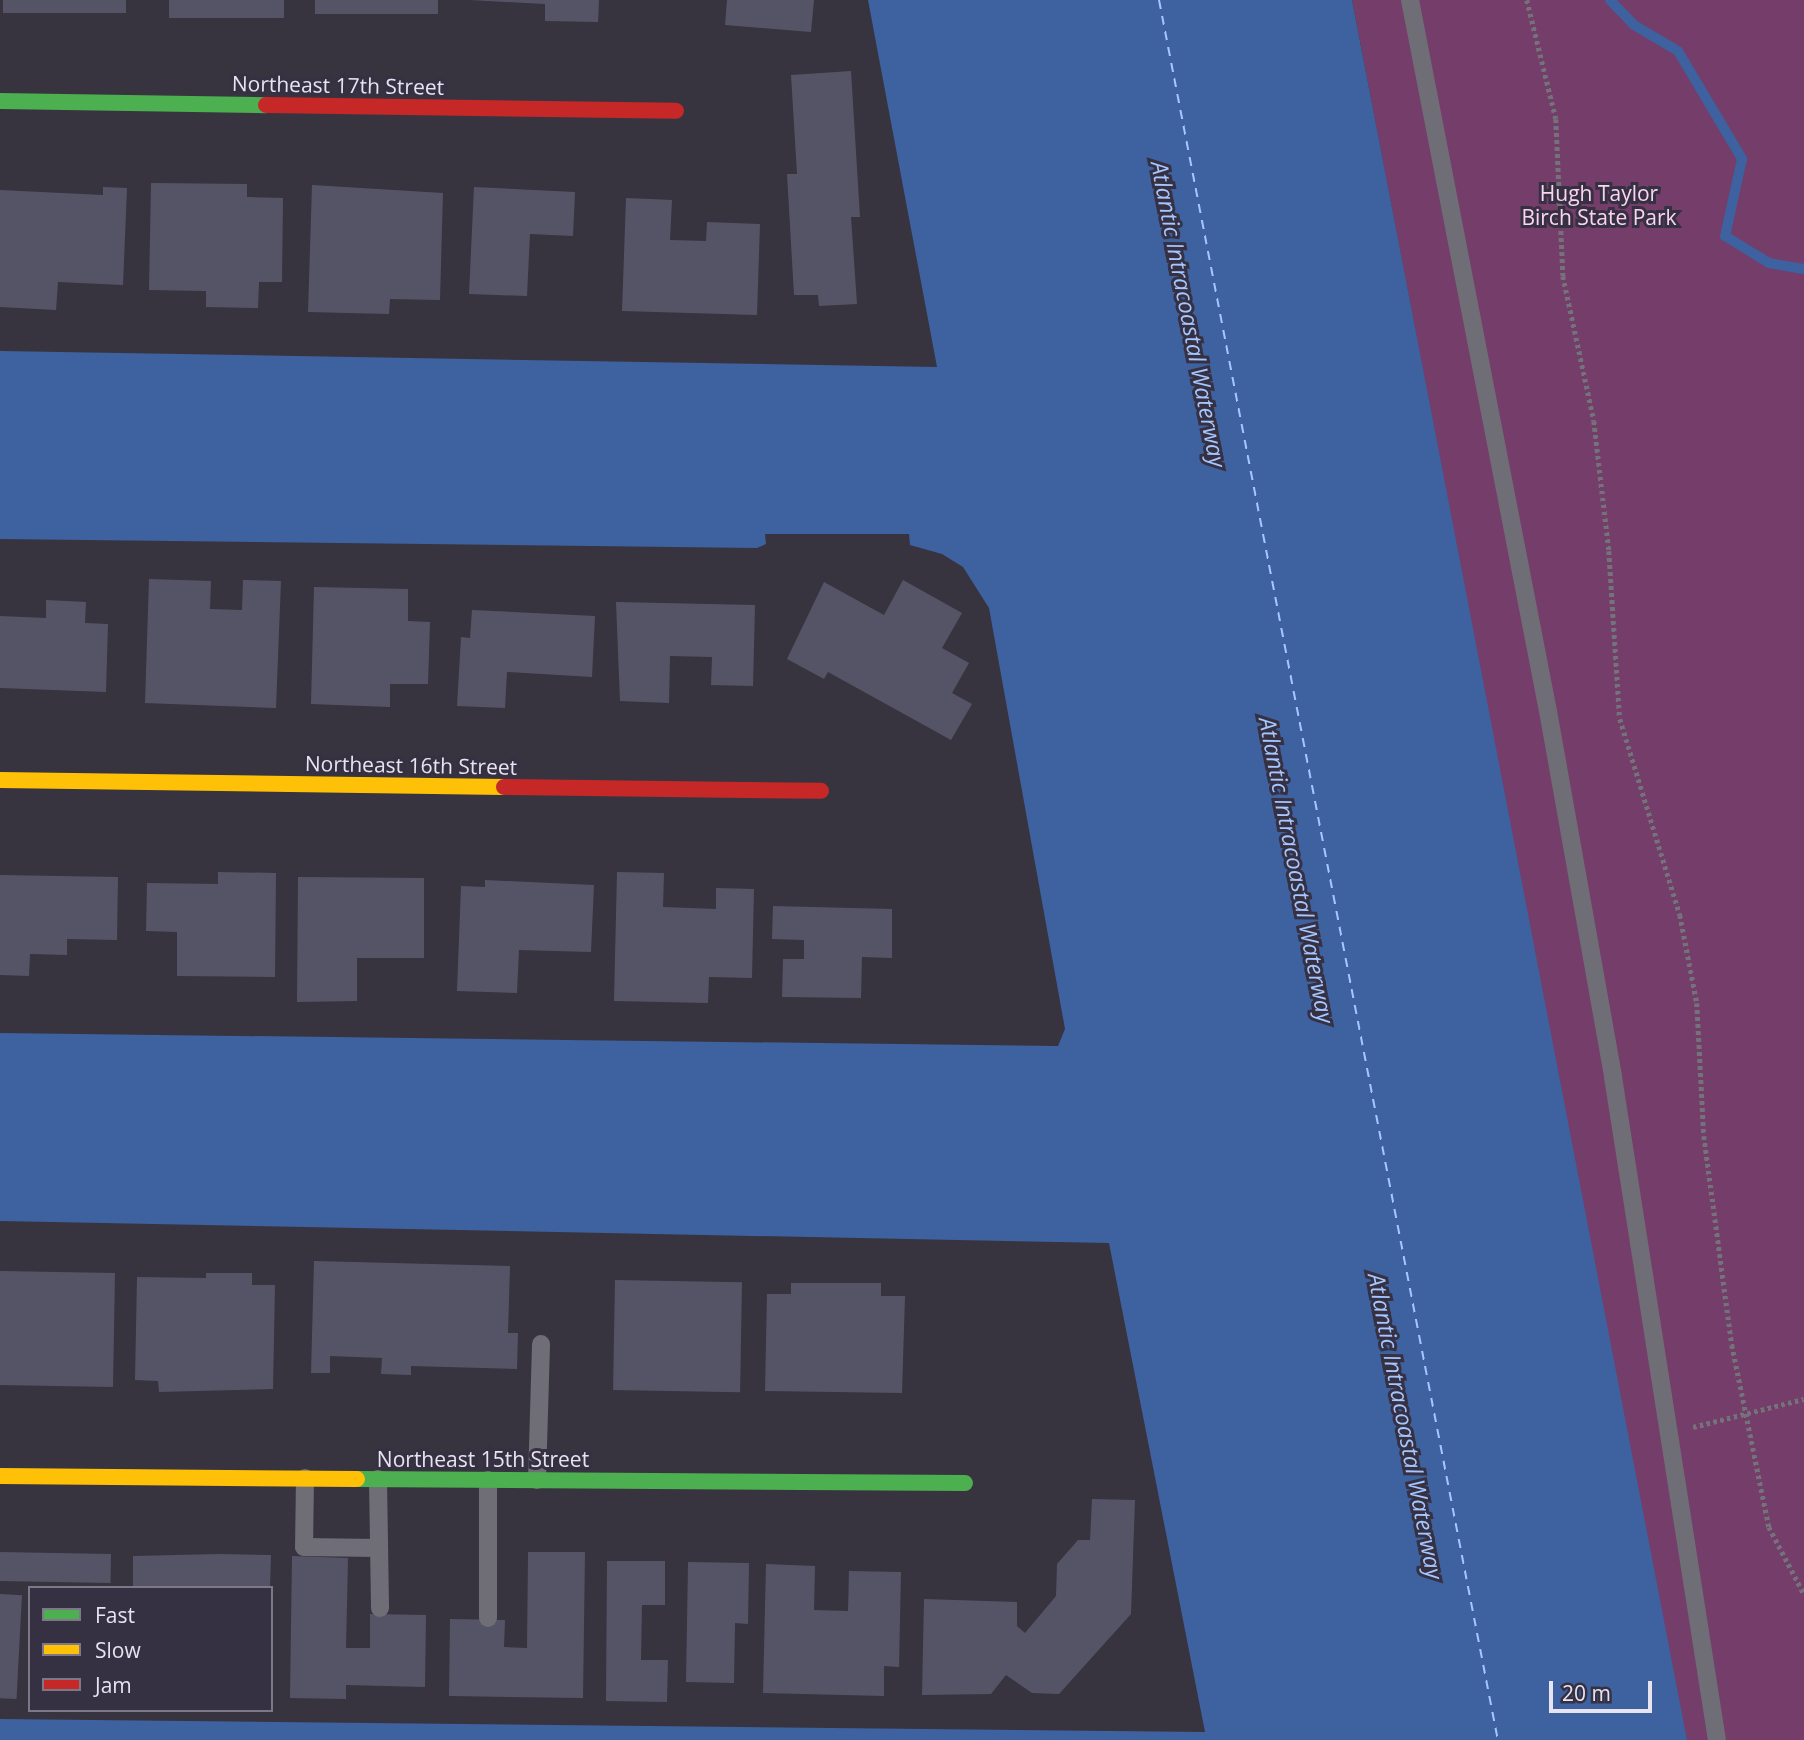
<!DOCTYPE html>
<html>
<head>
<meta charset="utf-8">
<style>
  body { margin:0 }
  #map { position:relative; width:1804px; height:1740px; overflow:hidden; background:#37343f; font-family:"Open Sans",sans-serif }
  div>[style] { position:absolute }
  .green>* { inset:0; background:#743d6a }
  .water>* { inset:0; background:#3e619f }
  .stream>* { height:10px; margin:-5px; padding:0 5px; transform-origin:5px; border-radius:5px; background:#3e619f }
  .ferry>* { height:2px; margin-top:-1px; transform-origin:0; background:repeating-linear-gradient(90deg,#a5c6ff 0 9px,transparent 0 16px) }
  .building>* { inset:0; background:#555467; transform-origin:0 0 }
  .path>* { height:4.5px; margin-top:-2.25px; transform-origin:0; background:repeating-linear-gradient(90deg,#74727a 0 3.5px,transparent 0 7px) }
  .lane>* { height:18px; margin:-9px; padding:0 9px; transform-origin:9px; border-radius:9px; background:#6f6d76 }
  .fast>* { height:16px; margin:-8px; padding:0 8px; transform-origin:8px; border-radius:8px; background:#4caf50 }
  .slow>* { height:16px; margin:-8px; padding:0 8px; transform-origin:8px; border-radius:8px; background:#ffc107 }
  .jam>* { height:16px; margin:-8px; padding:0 8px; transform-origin:8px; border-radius:8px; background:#c62828 }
  span { translate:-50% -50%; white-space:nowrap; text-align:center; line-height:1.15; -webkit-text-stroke:6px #363043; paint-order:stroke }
  .street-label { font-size:21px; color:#e7e4f0 }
  .park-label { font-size:21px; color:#fbd4f1 }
  .water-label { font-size:23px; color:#a5c6ff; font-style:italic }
  .legend { position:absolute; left:28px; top:1586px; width:245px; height:126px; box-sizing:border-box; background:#363043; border:2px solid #7d7888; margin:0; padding:9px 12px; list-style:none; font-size:21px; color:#e7e4f0 }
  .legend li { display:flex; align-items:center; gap:14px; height:35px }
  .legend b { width:35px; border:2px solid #7d7888 }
  .scale { position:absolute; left:1549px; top:1681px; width:103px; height:32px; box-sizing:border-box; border:4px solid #e7e4f0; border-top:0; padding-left:9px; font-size:21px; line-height:24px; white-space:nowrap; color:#e7e4f0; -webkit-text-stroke:5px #363043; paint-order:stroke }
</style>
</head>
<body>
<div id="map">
  <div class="green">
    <div style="clip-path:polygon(1352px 0,1804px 0,1804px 1740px,1685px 1740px)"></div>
  </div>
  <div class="water">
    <div style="clip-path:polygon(868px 0,1352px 0,1687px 1740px,0 1740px,0 1719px,1205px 1732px,1109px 1243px,0 1221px,0 1033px,1058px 1046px,1065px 1029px,989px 608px,963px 567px,942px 554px,910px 545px,909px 534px,765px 534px,766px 544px,757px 548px,0 539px,0 351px,937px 367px)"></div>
  </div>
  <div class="stream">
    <div style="left:1610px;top:0;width:35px;rotate:46deg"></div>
    <div style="left:1634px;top:25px;width:51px;rotate:30.6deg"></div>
    <div style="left:1678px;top:51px;width:126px;rotate:59.3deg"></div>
    <div style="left:1742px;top:159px;width:79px;rotate:102.4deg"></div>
    <div style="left:1725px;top:236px;width:52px;rotate:31.5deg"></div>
    <div style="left:1769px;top:263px;width:36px;rotate:10deg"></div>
  </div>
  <div class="ferry">
    <div style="left:1159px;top:0;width:1773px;rotate:78.98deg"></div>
  </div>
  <div class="building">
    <div style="left:3px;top:0;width:123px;height:13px"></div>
    <div style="left:169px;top:0;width:115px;height:18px"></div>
    <div style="left:315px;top:0;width:123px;height:14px"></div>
    <div style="clip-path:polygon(470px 0,599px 0,598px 22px,545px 21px,545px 4px)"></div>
    <div style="clip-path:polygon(727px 0,814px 0,811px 32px,725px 25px)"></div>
    <div style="clip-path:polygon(851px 71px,860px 217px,851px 217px,857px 304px,819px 306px,818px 295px,794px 295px,787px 174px,797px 174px,791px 75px)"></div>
    <div style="clip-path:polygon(151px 183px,247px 184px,247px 197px,283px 198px,282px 282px,259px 282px,258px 308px,206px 307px,206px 291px,149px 290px)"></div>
    <div style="clip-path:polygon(312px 185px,443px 193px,440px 300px,390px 299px,389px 314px,308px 312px)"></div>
    <div style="clip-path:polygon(103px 187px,127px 188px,123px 285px,58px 282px,56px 310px,0 307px,0 190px,103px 195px)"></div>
    <div style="clip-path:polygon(474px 187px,575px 192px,573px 236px,530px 234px,527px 296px,469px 294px)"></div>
    <div style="clip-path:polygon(626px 198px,672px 200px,670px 240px,706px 241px,707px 222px,760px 224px,757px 315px,622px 311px)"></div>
    <div style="clip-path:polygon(149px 579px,211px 581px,210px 609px,242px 610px,243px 580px,281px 581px,276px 708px,145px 703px)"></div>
    <div style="clip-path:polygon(903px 580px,962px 613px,942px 648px,969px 663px,952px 693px,972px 704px,951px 740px,828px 672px,824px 679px,787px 659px,824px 582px,884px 615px)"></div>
    <div style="clip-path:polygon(314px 587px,408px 589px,408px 621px,430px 622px,428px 684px,390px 684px,390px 707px,311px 704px)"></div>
    <div style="clip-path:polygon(46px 600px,86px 602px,85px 623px,108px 624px,106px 692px,0 688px,0 616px,46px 618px)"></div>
    <div style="clip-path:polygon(616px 602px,755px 605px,753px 686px,711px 685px,712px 657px,670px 656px,669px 703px,620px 701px)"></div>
    <div style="clip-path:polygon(472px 610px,595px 616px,592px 677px,507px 672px,505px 708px,457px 706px,461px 637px,470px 638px)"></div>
    <div style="clip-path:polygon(218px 872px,276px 873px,275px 977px,177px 976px,177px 932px,146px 931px,147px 883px,218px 884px)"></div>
    <div style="clip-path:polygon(617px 872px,664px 873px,663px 907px,716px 909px,716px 888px,754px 889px,752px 978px,709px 977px,708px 1003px,614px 1001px)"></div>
    <div style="clip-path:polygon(0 875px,118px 877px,117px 940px,67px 939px,67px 955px,30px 954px,29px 976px,0 975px)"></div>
    <div style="clip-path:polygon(298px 877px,424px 878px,424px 958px,357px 958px,357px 1001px,297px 1002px)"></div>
    <div style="clip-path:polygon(485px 880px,594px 885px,591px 952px,519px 950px,517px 993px,457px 991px,461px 886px,485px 887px)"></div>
    <div style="clip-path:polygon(773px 906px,892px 909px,892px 958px,862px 957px,861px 998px,782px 997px,783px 959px,804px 959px,804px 940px,772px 939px)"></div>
    <div style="clip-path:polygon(314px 1261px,510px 1266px,508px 1333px,518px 1333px,517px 1369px,411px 1366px,411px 1375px,381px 1374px,382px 1358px,330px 1356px,330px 1373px,311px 1373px)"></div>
    <div style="left:0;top:1271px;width:115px;height:114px;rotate:1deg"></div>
    <div style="clip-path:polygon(206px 1273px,252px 1273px,252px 1285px,275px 1285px,273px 1389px,159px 1392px,158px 1381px,135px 1380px,137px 1277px,206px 1278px)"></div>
    <div style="left:615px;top:1280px;width:127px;height:110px;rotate:1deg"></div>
    <div style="clip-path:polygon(791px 1283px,881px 1283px,881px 1296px,905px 1296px,902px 1393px,765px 1391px,767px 1294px,791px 1294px)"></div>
    <div style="clip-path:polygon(1092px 1499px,1135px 1500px,1131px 1614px,1059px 1694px,1032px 1693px,1006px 1675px,991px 1694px,922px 1695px,924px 1599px,1017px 1602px,1017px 1626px,1025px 1633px,1056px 1596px,1057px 1564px,1078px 1540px,1090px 1540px)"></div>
    <div style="left:0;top:1552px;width:111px;height:29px;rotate:1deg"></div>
    <div style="clip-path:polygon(528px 1552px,585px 1552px,583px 1698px,449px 1696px,450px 1619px,505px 1620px,504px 1647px,527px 1648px)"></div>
    <div style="clip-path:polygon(219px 1554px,271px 1555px,270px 1588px,133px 1588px,133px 1556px)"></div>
    <div style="clip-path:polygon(292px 1556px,348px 1558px,346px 1648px,370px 1648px,370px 1614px,426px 1615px,425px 1687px,346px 1685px,346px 1699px,290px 1698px)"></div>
    <div style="clip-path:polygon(607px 1561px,665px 1561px,665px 1605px,642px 1605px,641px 1660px,668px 1660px,667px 1702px,606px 1701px)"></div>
    <div style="clip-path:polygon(688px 1562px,749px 1563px,748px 1624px,735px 1623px,734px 1683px,686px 1682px)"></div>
    <div style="clip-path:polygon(766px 1564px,815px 1566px,814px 1610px,848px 1611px,849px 1571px,901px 1572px,899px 1667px,884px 1666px,884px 1696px,763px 1693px)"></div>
    <div style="left:0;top:1594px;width:22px;height:104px;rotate:3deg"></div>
  </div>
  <div class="path">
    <div style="left:1527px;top:0;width:122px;rotate:76.3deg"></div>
    <div style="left:1556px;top:119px;width:157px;rotate:87.4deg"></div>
    <div style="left:1563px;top:276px;width:148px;rotate:77.9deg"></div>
    <div style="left:1594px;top:421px;width:131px;rotate:83.4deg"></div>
    <div style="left:1609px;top:551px;width:168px;rotate:86.3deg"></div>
    <div style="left:1620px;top:719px;width:205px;rotate:73deg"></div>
    <div style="left:1680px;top:915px;width:90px;rotate:79.1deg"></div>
    <div style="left:1697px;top:1003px;width:133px;rotate:87deg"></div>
    <div style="left:1704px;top:1136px;width:211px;rotate:82.4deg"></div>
    <div style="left:1732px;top:1345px;width:186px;rotate:78.5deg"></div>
    <div style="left:1769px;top:1527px;width:76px;rotate:62.4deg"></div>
    <div style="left:1693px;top:1427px;width:114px;rotate:-14.2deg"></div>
  </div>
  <div class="lane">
    <div style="left:1410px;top:0;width:724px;rotate:79.02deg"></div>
    <div style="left:1548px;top:711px;width:372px;rotate:79.9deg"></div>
    <div style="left:1613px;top:1077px;width:671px;rotate:81.09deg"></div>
    <div style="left:305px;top:1478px;width:69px;rotate:90.8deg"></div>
    <div style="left:304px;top:1547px;width:75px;rotate:0.8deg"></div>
    <div style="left:378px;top:1479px;width:129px;rotate:89.1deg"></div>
    <div style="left:488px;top:1480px;width:138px;rotate:90deg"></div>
    <div style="left:537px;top:1480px;width:136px;rotate:-88.3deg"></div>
  </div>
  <div class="fast">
    <div style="left:0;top:101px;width:266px;rotate:0.9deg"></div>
    <div style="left:357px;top:1479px;width:608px;rotate:0.38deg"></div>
  </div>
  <div class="slow">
    <div style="left:0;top:780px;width:504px;rotate:0.8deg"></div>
    <div style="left:0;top:1476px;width:357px;rotate:0.5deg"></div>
  </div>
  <div class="jam">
    <div style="left:266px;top:105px;width:410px;rotate:0.8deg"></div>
    <div style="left:504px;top:787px;width:317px;rotate:0.7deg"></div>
  </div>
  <div class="street-label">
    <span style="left:338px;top:85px;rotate:1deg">Northeast 17th Street</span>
    <span style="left:411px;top:765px;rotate:1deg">Northeast 16th Street</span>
    <span style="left:483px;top:1459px">Northeast 15th Street</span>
  </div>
  <div class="park-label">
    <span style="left:1599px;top:205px">Hugh Taylor<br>Birch State Park</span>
  </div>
  <div class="water-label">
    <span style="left:1189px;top:314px;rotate:79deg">Atlantic Intracoastal Waterway</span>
    <span style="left:1297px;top:870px;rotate:79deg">Atlantic Intracoastal Waterway</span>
    <span style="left:1406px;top:1426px;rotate:79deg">Atlantic Intracoastal Waterway</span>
  </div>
  <ul class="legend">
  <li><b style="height:9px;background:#4caf50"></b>Fast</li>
  <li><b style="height:9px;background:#ffc107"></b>Slow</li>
  <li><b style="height:9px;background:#c62828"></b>Jam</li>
  </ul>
  <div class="scale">20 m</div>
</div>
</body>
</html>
